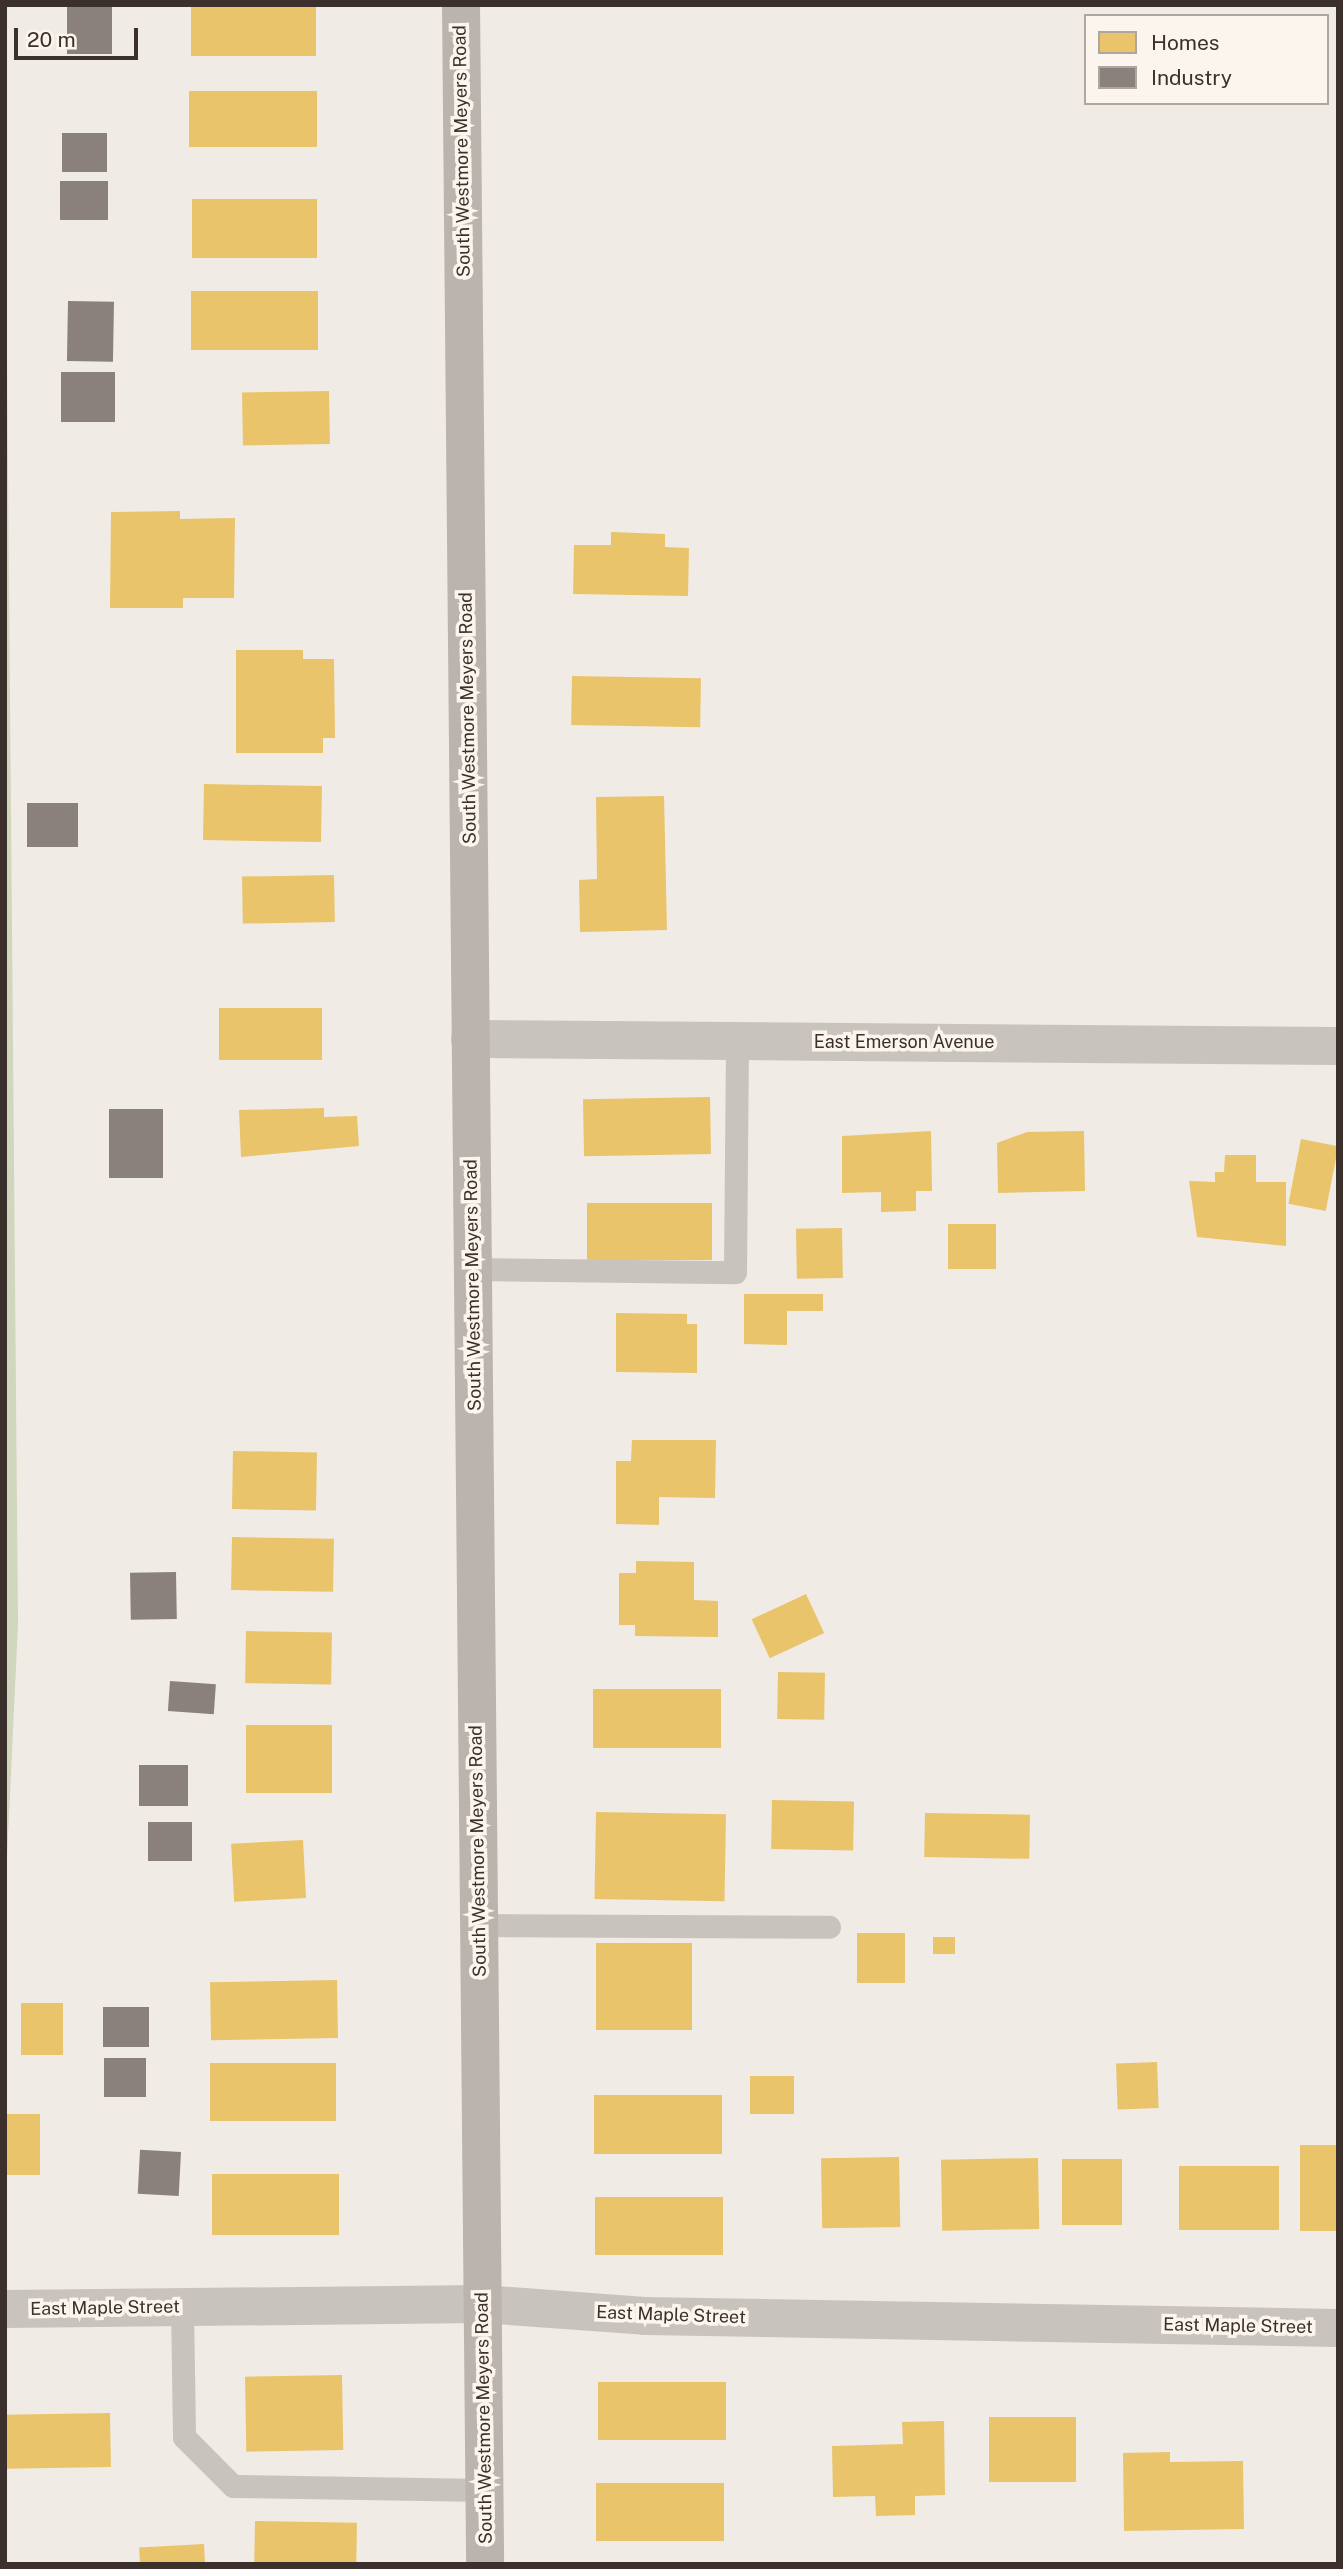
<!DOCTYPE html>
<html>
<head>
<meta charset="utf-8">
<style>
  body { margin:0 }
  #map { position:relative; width:1343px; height:2569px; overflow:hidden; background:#f0ebe5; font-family:"Public Sans",sans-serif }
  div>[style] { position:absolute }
  .green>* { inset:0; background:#d1d6bf }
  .homes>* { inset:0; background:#e9c46a; transform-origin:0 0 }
  .industry>* { inset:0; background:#8a817c; transform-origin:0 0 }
  .lane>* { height:23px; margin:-11.5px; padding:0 11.5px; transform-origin:11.5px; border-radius:11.5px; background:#c9c3be }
  .street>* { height:38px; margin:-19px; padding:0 19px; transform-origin:19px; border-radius:19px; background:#c9c3be }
  .secondary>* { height:38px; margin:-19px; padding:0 19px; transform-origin:19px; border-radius:19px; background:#bab3ae }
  span { translate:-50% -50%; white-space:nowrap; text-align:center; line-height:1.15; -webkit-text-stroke:7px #fbf5ee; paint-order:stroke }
  .street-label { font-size:18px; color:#3b302b }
  .frame { position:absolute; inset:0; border:7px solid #3b302b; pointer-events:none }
  .legend { position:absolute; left:1084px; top:14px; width:245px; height:91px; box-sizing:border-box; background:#fbf5ee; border:2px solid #aea6a0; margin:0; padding:9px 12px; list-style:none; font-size:21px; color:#3b302b }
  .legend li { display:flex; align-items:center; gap:14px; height:35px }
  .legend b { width:35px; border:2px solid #aea6a0 }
  .scale { position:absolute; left:14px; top:28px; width:124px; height:32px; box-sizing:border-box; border:4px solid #3b302b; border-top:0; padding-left:9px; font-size:21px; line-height:24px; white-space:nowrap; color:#3b302b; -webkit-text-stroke:5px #fbf5ee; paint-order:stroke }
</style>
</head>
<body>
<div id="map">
  <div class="green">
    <div style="clip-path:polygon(5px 122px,18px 1624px,5px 1901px)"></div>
  </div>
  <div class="homes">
    <div style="left:191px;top:5px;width:125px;height:51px"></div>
    <div style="left:317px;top:91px;width:56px;height:128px;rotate:90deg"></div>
    <div style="left:317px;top:199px;width:59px;height:125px;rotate:90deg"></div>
    <div style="left:191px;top:291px;width:127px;height:59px"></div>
    <div style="left:329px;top:391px;width:53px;height:87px;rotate:89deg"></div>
    <div style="clip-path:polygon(180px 511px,180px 519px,235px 518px,234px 598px,183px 598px,183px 608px,110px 608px,111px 512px)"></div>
    <div style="clip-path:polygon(611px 532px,665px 534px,665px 547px,689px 548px,688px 596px,573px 594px,574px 545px,611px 545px)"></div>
    <div style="clip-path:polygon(236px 650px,303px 650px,303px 659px,334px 659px,335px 738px,323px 738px,323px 753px,236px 753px)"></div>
    <div style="left:572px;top:676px;width:129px;height:49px;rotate:1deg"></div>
    <div style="left:204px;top:784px;width:118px;height:56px;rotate:1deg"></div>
    <div style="clip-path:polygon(664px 796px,667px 930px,580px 932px,579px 880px,597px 879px,596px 797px)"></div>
    <div style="left:334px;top:875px;width:47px;height:92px;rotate:89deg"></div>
    <div style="left:219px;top:1008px;width:103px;height:52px"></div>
    <div style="left:710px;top:1097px;width:57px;height:127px;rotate:89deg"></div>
    <div style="clip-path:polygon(324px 1108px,324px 1117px,357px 1116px,359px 1146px,241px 1157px,239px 1110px)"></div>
    <div style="clip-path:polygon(931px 1131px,932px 1191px,916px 1191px,916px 1211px,881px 1212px,881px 1192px,842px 1193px,842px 1136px)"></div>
    <div style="clip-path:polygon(1084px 1131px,1085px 1191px,998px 1193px,997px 1143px,1027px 1132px)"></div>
    <div style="left:1301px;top:1139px;width:38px;height:66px;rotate:11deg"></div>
    <div style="clip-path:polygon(1225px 1155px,1256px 1155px,1256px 1182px,1286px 1182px,1286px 1246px,1197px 1237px,1189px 1181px,1215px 1182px,1215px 1172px,1224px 1172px)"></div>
    <div style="left:587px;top:1203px;width:125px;height:57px"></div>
    <div style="left:948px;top:1224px;width:48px;height:45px"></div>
    <div style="left:842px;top:1228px;width:50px;height:46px;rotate:89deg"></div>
    <div style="clip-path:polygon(744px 1294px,823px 1294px,823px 1311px,787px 1311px,787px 1345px,744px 1344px)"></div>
    <div style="clip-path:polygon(616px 1313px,687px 1314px,687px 1324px,697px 1324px,697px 1373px,616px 1372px)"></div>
    <div style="clip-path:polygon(632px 1440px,716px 1440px,715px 1498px,659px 1497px,659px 1525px,616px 1524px,616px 1461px,631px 1461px)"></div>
    <div style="left:233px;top:1451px;width:84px;height:58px;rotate:1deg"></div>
    <div style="left:232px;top:1537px;width:102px;height:53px;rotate:1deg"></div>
    <div style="clip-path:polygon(636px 1561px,694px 1562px,694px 1600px,718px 1601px,718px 1637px,635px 1636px,635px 1625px,619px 1625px,619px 1573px,636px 1573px)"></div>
    <div style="left:806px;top:1594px;width:43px;height:60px;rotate:65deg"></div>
    <div style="left:246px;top:1631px;width:86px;height:52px;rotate:1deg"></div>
    <div style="left:778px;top:1672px;width:47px;height:47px;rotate:1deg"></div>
    <div style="left:593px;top:1689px;width:128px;height:59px"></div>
    <div style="left:332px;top:1725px;width:68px;height:86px;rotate:90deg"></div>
    <div style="left:772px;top:1800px;width:82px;height:49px;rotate:1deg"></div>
    <div style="left:596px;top:1812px;width:130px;height:87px;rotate:1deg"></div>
    <div style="left:925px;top:1813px;width:105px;height:44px;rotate:1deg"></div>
    <div style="left:303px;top:1840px;width:58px;height:72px;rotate:87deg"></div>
    <div style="left:857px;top:1933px;width:48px;height:50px"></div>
    <div style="left:933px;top:1937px;width:22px;height:17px"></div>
    <div style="left:692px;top:1943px;width:87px;height:96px;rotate:90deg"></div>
    <div style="left:337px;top:1980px;width:58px;height:127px;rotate:89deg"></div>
    <div style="left:21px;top:2003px;width:42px;height:52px"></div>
    <div style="left:1157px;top:2062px;width:46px;height:41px;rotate:88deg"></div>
    <div style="left:336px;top:2063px;width:58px;height:126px;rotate:90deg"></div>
    <div style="left:750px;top:2076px;width:44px;height:38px"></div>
    <div style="left:594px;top:2095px;width:128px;height:59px"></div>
    <div style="left:5px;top:2114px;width:35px;height:61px"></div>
    <div style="left:1300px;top:2145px;width:38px;height:86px"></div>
    <div style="left:899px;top:2157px;width:70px;height:78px;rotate:89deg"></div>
    <div style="left:1038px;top:2158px;width:71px;height:97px;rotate:89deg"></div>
    <div style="left:1062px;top:2159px;width:60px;height:66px"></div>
    <div style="left:1179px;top:2166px;width:100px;height:64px"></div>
    <div style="left:212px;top:2174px;width:127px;height:61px"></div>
    <div style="left:595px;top:2197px;width:128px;height:58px"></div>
    <div style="left:342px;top:2375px;width:75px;height:97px;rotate:89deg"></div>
    <div style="left:598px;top:2382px;width:128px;height:58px"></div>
    <div style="left:110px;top:2413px;width:54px;height:105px;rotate:89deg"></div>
    <div style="left:989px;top:2417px;width:87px;height:65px"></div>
    <div style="clip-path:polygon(944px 2421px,945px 2495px,915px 2496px,915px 2515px,876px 2516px,875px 2496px,833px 2497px,832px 2446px,903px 2444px,902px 2422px)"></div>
    <div style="clip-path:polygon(1170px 2452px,1170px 2462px,1243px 2461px,1244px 2529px,1124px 2531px,1123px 2453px)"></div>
    <div style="left:596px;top:2483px;width:128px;height:58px"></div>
    <div style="left:255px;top:2521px;width:102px;height:43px;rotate:1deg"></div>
    <div style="left:204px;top:2544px;width:20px;height:65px;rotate:87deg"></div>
  </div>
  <div class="industry">
    <div style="left:67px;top:5px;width:45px;height:49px"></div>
    <div style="left:62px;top:133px;width:45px;height:39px"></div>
    <div style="left:108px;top:181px;width:39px;height:48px;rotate:90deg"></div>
    <div style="left:68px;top:301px;width:46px;height:60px;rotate:1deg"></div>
    <div style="left:61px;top:372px;width:54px;height:50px"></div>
    <div style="left:27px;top:803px;width:51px;height:44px"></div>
    <div style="left:109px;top:1109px;width:54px;height:69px"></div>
    <div style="left:176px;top:1572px;width:47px;height:46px;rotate:89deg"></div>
    <div style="left:170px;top:1681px;width:46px;height:30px;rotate:4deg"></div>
    <div style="left:139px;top:1765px;width:49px;height:41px"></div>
    <div style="left:148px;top:1822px;width:44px;height:39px"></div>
    <div style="left:103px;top:2007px;width:46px;height:40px"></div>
    <div style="left:104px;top:2058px;width:42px;height:39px"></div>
    <div style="left:181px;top:2152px;width:44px;height:41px;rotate:93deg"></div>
  </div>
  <div class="lane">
    <div style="left:472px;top:1269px;width:263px;rotate:0.7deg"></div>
    <div style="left:735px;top:1272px;width:231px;rotate:-89.5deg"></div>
    <div style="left:479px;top:1925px;width:350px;rotate:0.3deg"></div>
    <div style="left:182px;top:2307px;width:130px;rotate:89.1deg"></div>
    <div style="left:184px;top:2437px;width:69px;rotate:45deg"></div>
    <div style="left:233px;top:2486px;width:251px;rotate:0.9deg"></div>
  </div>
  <div class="street">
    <div style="left:470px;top:1039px;width:868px;rotate:0.46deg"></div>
    <div style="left:5px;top:2309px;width:478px;rotate:-0.6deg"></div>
    <div style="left:483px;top:2304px;width:162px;rotate:4.2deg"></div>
    <div style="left:645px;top:2316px;width:693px;rotate:0.99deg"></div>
  </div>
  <div class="secondary">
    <div style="left:461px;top:5px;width:2559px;rotate:89.46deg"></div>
  </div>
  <div class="street-label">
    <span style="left:462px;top:151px;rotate:-91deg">South Westmore Meyers Road</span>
    <span style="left:468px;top:718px;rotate:-91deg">South Westmore Meyers Road</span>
    <span style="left:904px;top:1042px">East Emerson Avenue</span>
    <span style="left:473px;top:1285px;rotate:-91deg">South Westmore Meyers Road</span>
    <span style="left:478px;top:1851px;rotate:-91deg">South Westmore Meyers Road</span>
    <span style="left:105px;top:2308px;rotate:-1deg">East Maple Street</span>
    <span style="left:671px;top:2315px;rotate:2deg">East Maple Street</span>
    <span style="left:1238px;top:2326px;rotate:1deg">East Maple Street</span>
    <span style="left:484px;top:2418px;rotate:-91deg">South Westmore Meyers Road</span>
  </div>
  <div class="frame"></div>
  <ul class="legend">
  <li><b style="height:19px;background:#e9c46a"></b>Homes</li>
  <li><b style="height:19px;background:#8a817c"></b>Industry</li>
  </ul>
  <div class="scale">20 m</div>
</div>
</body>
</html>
